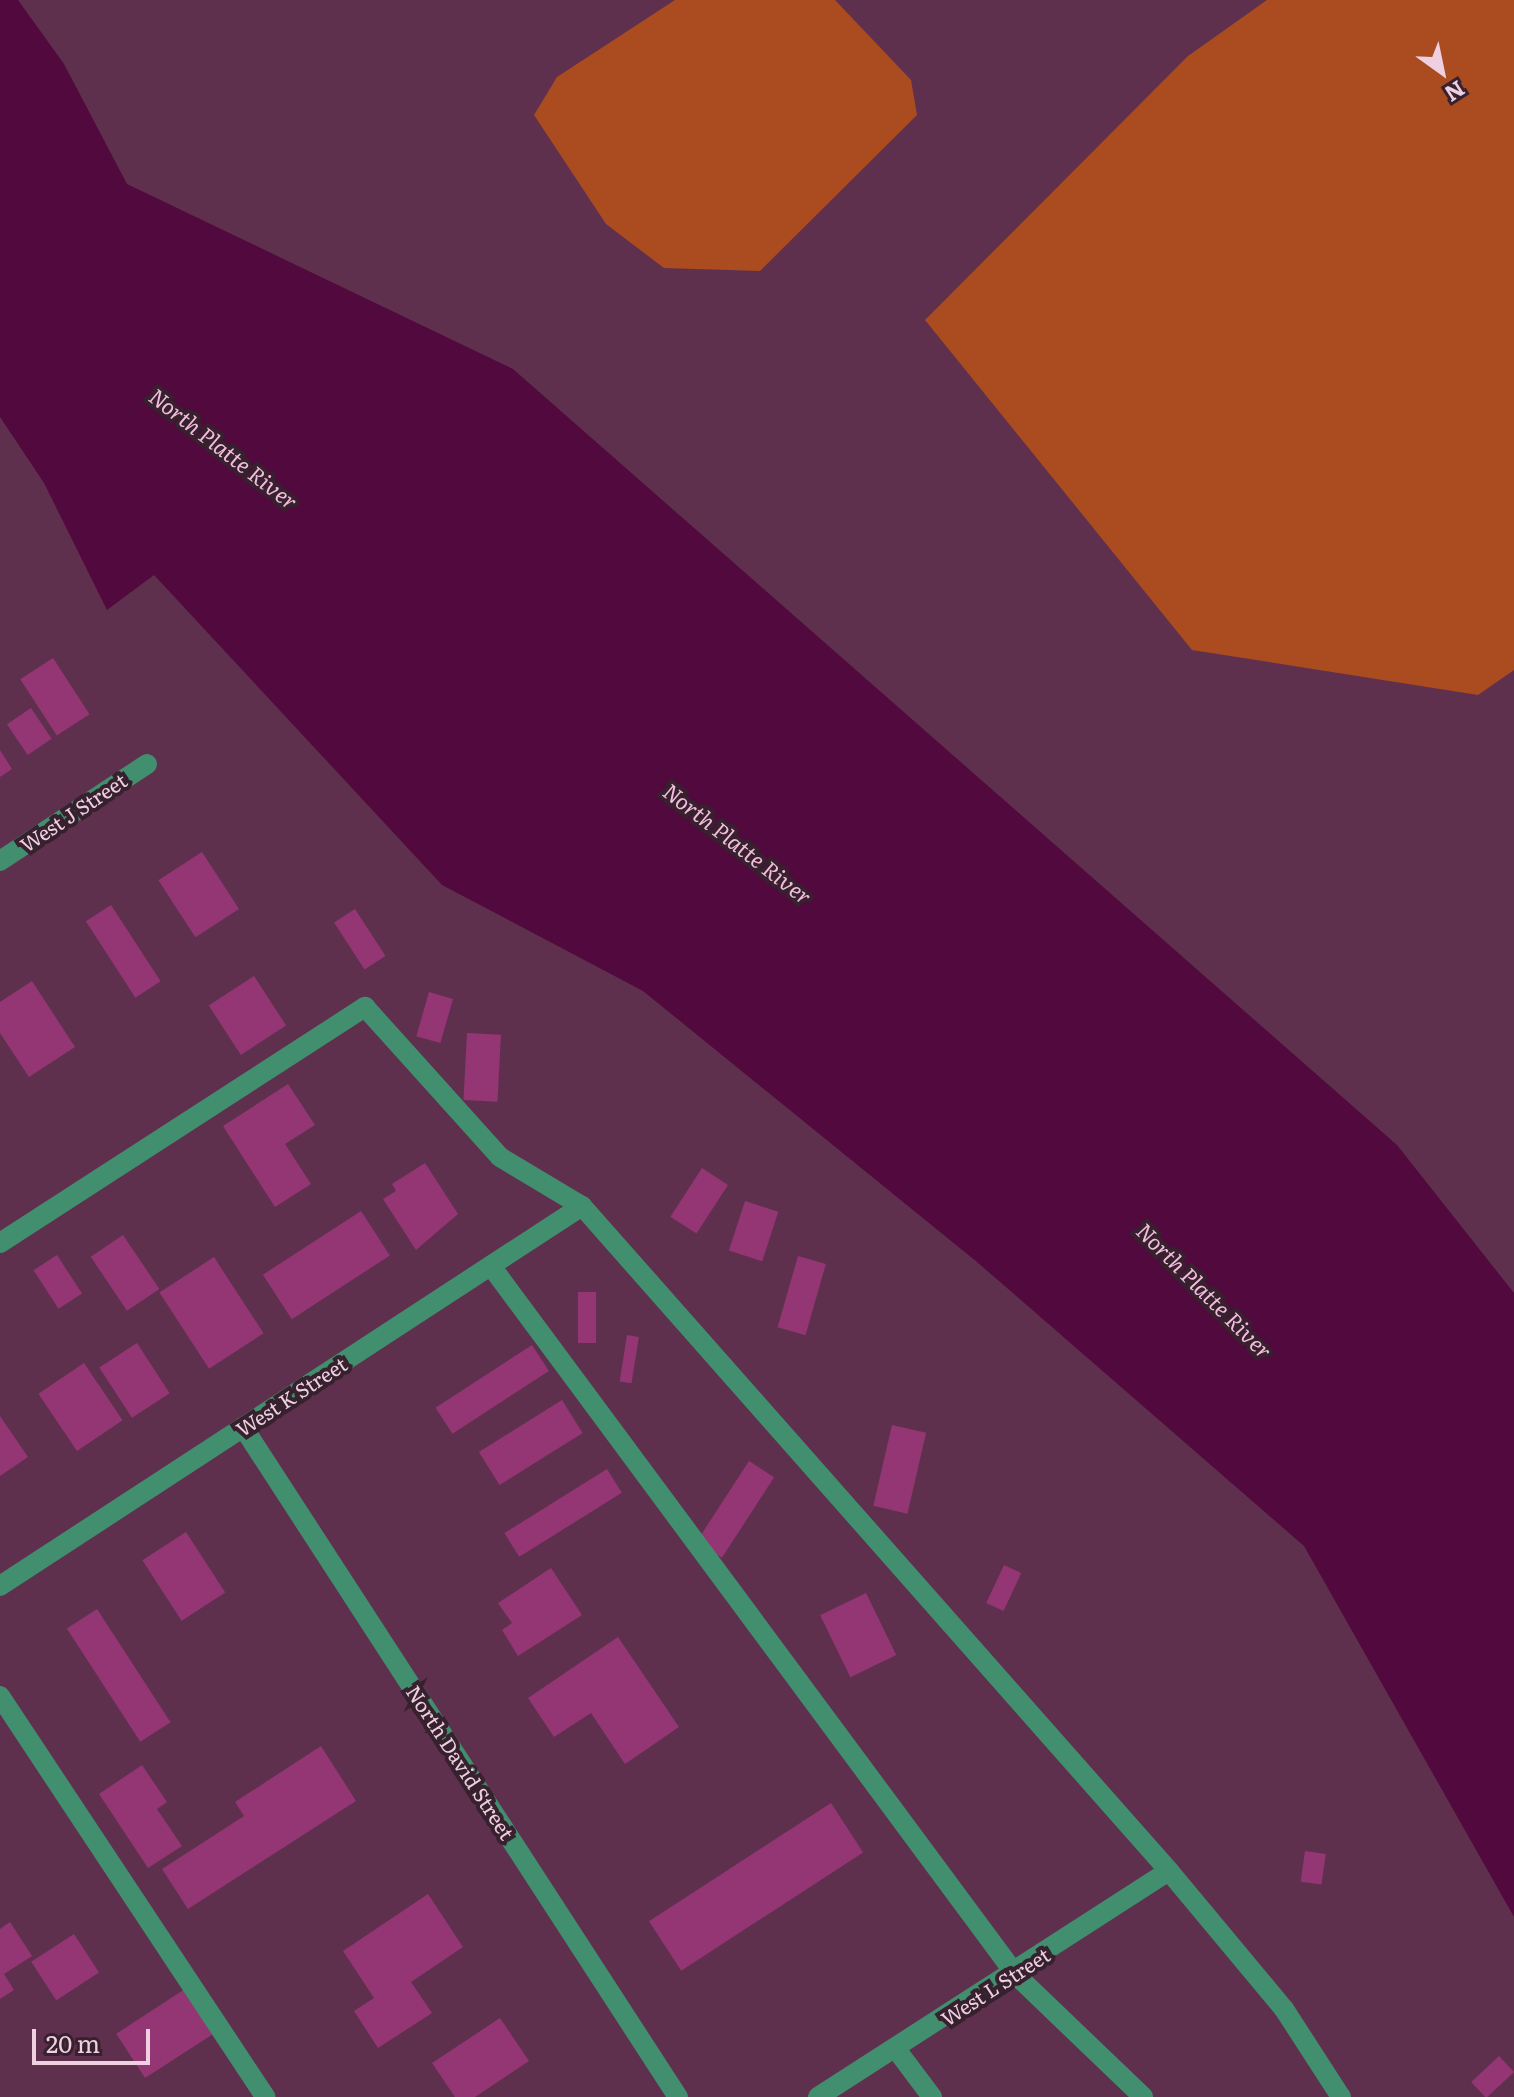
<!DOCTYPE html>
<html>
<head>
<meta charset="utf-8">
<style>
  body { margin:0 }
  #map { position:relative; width:1514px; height:2097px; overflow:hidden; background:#5f304e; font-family:Literata,serif }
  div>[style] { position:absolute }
  .green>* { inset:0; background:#aa4c1f }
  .water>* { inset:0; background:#52093d }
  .building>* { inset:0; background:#943574; transform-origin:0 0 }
  .minor>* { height:20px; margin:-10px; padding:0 10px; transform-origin:10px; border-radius:10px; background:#418f6e }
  span { translate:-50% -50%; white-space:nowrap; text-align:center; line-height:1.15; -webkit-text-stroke:8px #37212e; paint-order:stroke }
  .street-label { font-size:20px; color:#eed0e0 }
  .water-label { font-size:22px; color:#f1bddb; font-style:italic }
  .north { position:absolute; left:1402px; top:32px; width:80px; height:80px; -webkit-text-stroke:6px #37212e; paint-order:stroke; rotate:147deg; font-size:22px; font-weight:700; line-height:32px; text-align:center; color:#eed0e0 }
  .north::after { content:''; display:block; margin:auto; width:28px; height:36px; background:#eed0e0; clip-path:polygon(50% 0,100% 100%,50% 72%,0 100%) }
  .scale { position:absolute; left:32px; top:2029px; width:118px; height:36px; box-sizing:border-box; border:4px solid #eed0e0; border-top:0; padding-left:10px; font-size:24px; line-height:28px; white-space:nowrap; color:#eed0e0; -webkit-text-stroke:6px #37212e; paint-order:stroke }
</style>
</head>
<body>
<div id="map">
  <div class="green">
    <div style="clip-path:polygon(675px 0,835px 0,911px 80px,917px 115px,760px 271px,664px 268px,606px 224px,534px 115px,557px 77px)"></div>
    <div style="clip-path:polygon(1267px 0,1514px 0,1514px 670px,1478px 695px,1192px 650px,925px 320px,1188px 56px)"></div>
  </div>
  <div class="water">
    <div style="clip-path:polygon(0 0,18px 0,64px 64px,127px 184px,513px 369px,1397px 1145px,1514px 1293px,1514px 1917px,1304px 1546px,977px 1262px,643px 991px,442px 885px,154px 575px,107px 610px,44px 483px,0 417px)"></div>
  </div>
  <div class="building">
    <div style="left:53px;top:658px;width:67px;height:39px;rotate:57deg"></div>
    <div style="left:31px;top:708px;width:37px;height:29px;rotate:56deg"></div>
    <div style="clip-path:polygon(0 750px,12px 769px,0 777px)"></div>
    <div style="left:202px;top:852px;width:68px;height:52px;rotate:57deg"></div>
    <div style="left:111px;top:905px;width:91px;height:30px;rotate:57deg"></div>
    <div style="left:355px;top:909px;width:56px;height:25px;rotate:57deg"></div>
    <div style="left:254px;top:976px;width:59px;height:54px;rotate:57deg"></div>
    <div style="clip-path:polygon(32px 981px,75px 1047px,29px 1077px,0 1033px,0 1002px)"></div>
    <div style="left:429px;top:992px;width:25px;height:46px;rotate:16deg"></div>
    <div style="left:467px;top:1033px;width:34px;height:67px;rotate:3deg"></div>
    <div style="clip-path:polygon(288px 1084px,315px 1125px,285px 1144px,311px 1184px,275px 1207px,223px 1126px)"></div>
    <div style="clip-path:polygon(425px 1163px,458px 1214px,416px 1250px,383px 1199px,396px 1191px,392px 1184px)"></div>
    <div style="left:702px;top:1168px;width:31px;height:58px;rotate:33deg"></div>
    <div style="left:745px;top:1201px;width:35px;height:52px;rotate:18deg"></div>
    <div style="left:361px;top:1211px;width:53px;height:117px;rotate:57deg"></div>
    <div style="left:123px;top:1235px;width:65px;height:39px;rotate:56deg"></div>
    <div style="left:57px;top:1255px;width:46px;height:28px;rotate:57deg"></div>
    <div style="left:798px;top:1256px;width:29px;height:74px;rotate:16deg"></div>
    <div style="left:214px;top:1257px;width:91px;height:65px;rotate:57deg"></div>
    <div style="left:596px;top:1292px;width:51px;height:18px;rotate:90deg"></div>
    <div style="left:627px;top:1335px;width:12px;height:47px;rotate:9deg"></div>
    <div style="left:137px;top:1343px;width:60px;height:45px;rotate:57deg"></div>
    <div style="left:532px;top:1345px;width:31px;height:115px;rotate:57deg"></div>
    <div style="left:84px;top:1363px;width:69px;height:55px;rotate:56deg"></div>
    <div style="left:562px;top:1400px;width:39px;height:98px;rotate:58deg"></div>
    <div style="clip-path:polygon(0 1416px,28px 1457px,0 1476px)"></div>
    <div style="left:892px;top:1425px;width:35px;height:83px;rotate:13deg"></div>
    <div style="left:749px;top:1461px;width:30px;height:96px;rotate:33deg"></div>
    <div style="left:607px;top:1469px;width:28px;height:121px;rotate:58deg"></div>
    <div style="left:186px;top:1532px;width:72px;height:52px;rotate:57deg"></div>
    <div style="left:1004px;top:1565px;width:19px;height:42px;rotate:25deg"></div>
    <div style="clip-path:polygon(551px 1568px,582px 1615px,518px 1656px,502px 1630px,512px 1623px,498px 1603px)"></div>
    <div style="left:866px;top:1593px;width:69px;height:51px;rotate:64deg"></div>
    <div style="left:97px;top:1609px;width:135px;height:36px;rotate:57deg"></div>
    <div style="clip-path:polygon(618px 1637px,679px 1727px,625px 1764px,591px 1713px,554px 1737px,528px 1698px)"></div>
    <div style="clip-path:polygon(321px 1746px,356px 1801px,188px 1909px,162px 1869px,244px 1816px,235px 1802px)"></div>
    <div style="clip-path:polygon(142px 1765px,167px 1802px,157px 1809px,182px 1846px,148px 1868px,99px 1794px)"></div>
    <div style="left:831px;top:1803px;width:59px;height:217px;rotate:57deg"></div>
    <div style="left:1305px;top:1851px;width:21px;height:31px;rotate:8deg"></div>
    <div style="clip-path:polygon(428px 1894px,463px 1947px,411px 1982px,432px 2013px,378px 2048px,354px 2011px,374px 1998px,343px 1951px)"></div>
    <div style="clip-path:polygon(10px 1922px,32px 1956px,4px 1974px,14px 1990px,0 1999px,0 1929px)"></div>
    <div style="left:74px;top:1934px;width:46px;height:51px;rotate:57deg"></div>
    <div style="left:185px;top:1989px;width:53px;height:82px;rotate:57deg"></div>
    <div style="clip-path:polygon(500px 2018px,529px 2061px,475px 2097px,455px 2097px,432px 2063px)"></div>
    <div style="left:1499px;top:2056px;width:22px;height:38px;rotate:47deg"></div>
  </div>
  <div class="minor">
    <div style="left:0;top:861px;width:176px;rotate:-33.4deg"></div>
    <div style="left:0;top:1243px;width:435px;rotate:-32.9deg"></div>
    <div style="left:365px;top:1007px;width:202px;rotate:48deg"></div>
    <div style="left:500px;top:1157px;width:96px;rotate:30.9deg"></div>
    <div style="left:582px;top:1206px;width:887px;rotate:48.56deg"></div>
    <div style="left:1169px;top:1871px;width:180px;rotate:50.2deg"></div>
    <div style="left:1284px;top:2009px;width:105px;rotate:57.1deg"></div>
    <div style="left:491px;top:1266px;width:882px;rotate:53.48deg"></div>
    <div style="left:1016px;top:1975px;width:176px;rotate:43.8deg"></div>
    <div style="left:243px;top:1427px;width:799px;rotate:57.01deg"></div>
    <div style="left:0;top:1586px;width:695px;rotate:-33.14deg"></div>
    <div style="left:0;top:1696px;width:481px;rotate:56.5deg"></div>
    <div style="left:896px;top:2049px;width:60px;rotate:53.1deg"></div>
    <div style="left:818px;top:2097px;width:417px;rotate:-32.8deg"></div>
  </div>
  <div class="street-label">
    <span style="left:73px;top:812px;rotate:-34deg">West J Street</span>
    <span style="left:291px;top:1396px;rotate:-33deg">West K Street</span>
    <span style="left:461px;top:1762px;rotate:57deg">North David Street</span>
    <span style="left:995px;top:1986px;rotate:-33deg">West L Street</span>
  </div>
  <div class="water-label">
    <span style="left:224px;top:448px;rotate:38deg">North Platte River</span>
    <span style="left:738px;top:843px;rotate:38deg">North Platte River</span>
    <span style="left:1205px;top:1290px;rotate:45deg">North Platte River</span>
  </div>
  <div class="north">N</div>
  <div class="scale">20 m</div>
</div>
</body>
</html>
